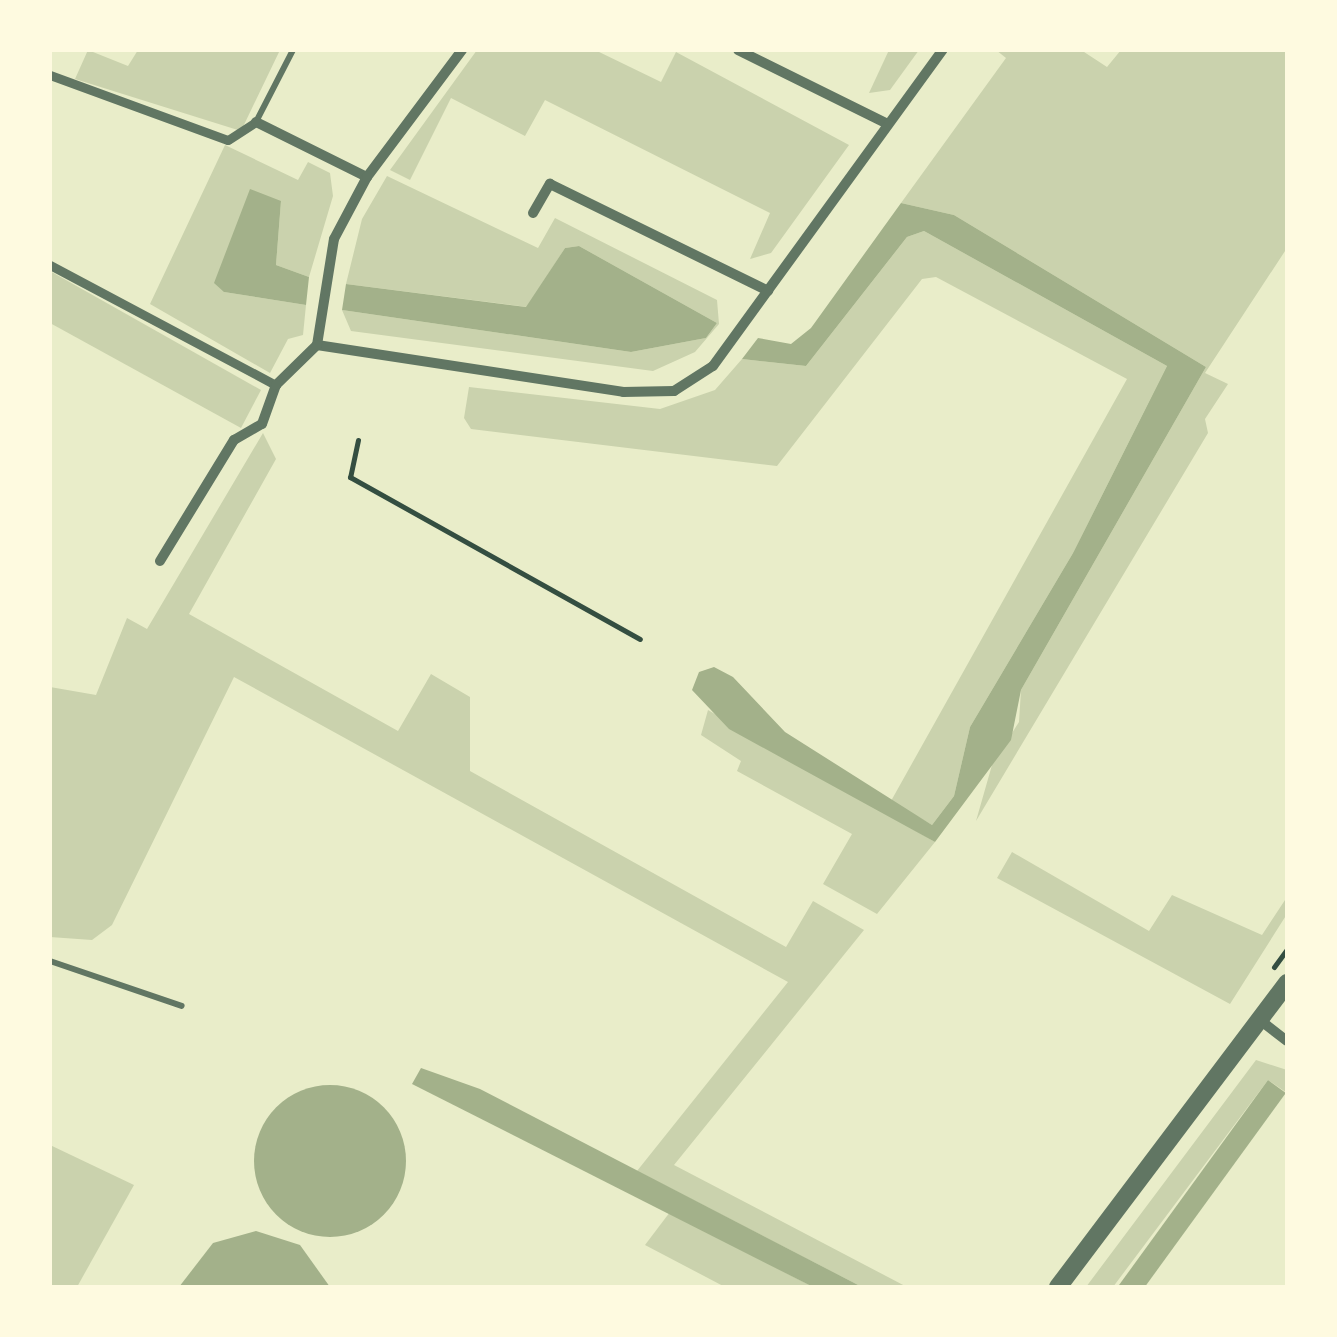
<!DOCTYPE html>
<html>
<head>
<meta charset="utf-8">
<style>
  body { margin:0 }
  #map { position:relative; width:1337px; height:1337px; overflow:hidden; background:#e9edc9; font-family:Signika,sans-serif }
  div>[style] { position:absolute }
  .green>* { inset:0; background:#cad2ad }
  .water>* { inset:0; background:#a3b18a; transform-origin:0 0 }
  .round { border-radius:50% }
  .path>* { height:5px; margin:-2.5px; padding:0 2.5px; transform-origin:2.5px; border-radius:2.5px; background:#344e41 }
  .service>* { height:6px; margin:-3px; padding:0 3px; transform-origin:3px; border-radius:3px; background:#617663 }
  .pedestrian>* { height:9px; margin:-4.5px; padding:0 4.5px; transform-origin:4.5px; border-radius:4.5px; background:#617663 }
  .minor>* { height:10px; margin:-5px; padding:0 5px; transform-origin:5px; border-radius:5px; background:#617663 }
  .tertiary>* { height:18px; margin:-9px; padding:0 9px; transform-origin:9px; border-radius:9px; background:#617663 }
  span { translate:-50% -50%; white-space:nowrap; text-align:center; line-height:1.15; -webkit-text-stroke:8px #fefae0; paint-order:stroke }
  .frame { position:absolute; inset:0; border:52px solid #fefae0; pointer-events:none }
</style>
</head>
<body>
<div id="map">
  <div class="green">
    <div style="clip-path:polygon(88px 50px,128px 66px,138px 50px,280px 50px,241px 131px,75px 79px)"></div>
    <div style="clip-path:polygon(477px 50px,595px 50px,661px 82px,676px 52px,849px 145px,771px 253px,750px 259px,770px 213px,545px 100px,525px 136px,451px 98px,410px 180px,390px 170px)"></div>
    <div style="clip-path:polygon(889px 50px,919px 50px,890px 90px,869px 93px)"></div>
    <div style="clip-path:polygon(996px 50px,1081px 50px,1107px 67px,1121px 50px,1287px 50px,1287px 248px,1205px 373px,1228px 384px,1205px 419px,1208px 433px,976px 821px,992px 765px,1019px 722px,1021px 690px,1206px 367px,954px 215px,901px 203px,1006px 58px)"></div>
    <div style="clip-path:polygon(225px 145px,298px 180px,308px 162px,330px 173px,333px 196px,309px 277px,276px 265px,281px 201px,224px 292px,306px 305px,303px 335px,288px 339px,270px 373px,150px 304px)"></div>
    <div style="clip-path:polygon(387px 176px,538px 248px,555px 218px,717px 300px,719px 324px,695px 352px,653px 371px,351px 331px,342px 310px,631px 352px,706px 338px,717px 323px,579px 246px,565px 248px,527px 307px,346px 284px,362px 219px)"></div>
    <div style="clip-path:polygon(924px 231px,1167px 366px,1073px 553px,970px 727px,954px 796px,932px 825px,891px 801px,1127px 379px,936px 277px,922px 279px,777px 466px,471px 429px,464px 418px,469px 387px,660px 409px,715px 390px,742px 359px,806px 366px,907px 237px)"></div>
    <div style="clip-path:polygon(50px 271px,261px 390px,241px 428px,50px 323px)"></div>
    <div style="clip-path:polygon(263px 433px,276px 459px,189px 614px,398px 731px,431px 674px,470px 697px,470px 771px,786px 947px,813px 901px,864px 930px,674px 1165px,907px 1287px,862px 1287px,637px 1171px,788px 982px,234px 677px,112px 925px,92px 940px,50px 937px,50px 687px,96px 695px,127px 618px,147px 629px)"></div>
    <div style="clip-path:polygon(708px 710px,935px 842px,877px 914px,823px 884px,852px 834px,737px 771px,741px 761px,701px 735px)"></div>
    <div style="clip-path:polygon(1012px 852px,1149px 931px,1172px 895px,1262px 935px,1287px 897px,1287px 914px,1230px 1004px,997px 878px)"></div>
    <div style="clip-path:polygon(1256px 1060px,1287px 1070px,1287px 1093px,1268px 1080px,1113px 1287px,1086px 1287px)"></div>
    <div style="clip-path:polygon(50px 1145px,134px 1185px,77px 1287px,50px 1287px)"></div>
    <div style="clip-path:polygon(670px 1212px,813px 1287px,725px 1287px,645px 1245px)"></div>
  </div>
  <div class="water">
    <div style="clip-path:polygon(250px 189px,281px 201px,276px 265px,309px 277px,306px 305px,224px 292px,214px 283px)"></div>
    <div style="clip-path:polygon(901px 203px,954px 215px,1206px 367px,1021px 690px,1011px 740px,935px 842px,729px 729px,692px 690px,699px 672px,714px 667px,733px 677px,785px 732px,932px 825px,954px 796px,970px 727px,1073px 553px,1167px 366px,924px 231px,907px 237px,806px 366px,742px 359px,758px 338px,791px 344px,811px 328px)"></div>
    <div style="clip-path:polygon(579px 246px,717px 323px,706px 338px,631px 352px,342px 310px,346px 284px,526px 307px,565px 248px)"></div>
    <div style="clip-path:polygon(421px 1068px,480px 1089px,862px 1287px,813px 1287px,412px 1084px)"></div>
    <div style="left:1268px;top:1080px;width:22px;height:259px;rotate:36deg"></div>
    <div class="round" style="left:254px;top:1085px;width:152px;height:152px"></div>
    <div style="clip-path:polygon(256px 1231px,300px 1245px,330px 1287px,179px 1287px,213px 1243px)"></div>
  </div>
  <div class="path">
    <div style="left:358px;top:440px;width:38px;rotate:102deg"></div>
    <div style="left:350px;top:477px;width:332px;rotate:29.2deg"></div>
    <div style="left:1274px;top:967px;width:22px;rotate:-54deg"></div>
  </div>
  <div class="service">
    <div style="left:256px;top:122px;width:81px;rotate:-62.8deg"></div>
    <div style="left:50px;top:961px;width:139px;rotate:18.8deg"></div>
  </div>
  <div class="pedestrian">
    <div style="left:50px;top:75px;width:189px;rotate:20.1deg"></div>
    <div style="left:228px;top:140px;width:33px;rotate:-33deg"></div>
    <div style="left:50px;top:265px;width:256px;rotate:28deg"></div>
  </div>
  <div class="minor">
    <div style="left:738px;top:50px;width:167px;rotate:26.3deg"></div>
    <div style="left:256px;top:122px;width:124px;rotate:26.4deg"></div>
    <div style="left:533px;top:213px;width:34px;rotate:-60deg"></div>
    <div style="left:550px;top:184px;width:243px;rotate:26.1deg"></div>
    <div style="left:317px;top:345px;width:310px;rotate:8.7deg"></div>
    <div style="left:623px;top:392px;width:51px;rotate:-1.1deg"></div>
    <div style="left:674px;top:391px;width:46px;rotate:-32.7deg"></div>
    <div style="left:713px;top:366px;width:391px;rotate:-54deg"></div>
    <div style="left:317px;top:345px;width:107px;rotate:-80.9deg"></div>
    <div style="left:334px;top:239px;width:70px;rotate:-62deg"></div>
    <div style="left:367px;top:177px;width:159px;rotate:-53.2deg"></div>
    <div style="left:160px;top:561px;width:142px;rotate:-58.6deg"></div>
    <div style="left:234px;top:440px;width:32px;rotate:-30deg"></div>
    <div style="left:262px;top:424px;width:41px;rotate:-70.3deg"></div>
    <div style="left:276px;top:385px;width:57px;rotate:-44.3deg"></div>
    <div style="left:1260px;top:1020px;width:34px;rotate:38deg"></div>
  </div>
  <div class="tertiary">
    <div style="left:1058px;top:1287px;width:381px;rotate:-53deg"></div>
  </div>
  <div class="frame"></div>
</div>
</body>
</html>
